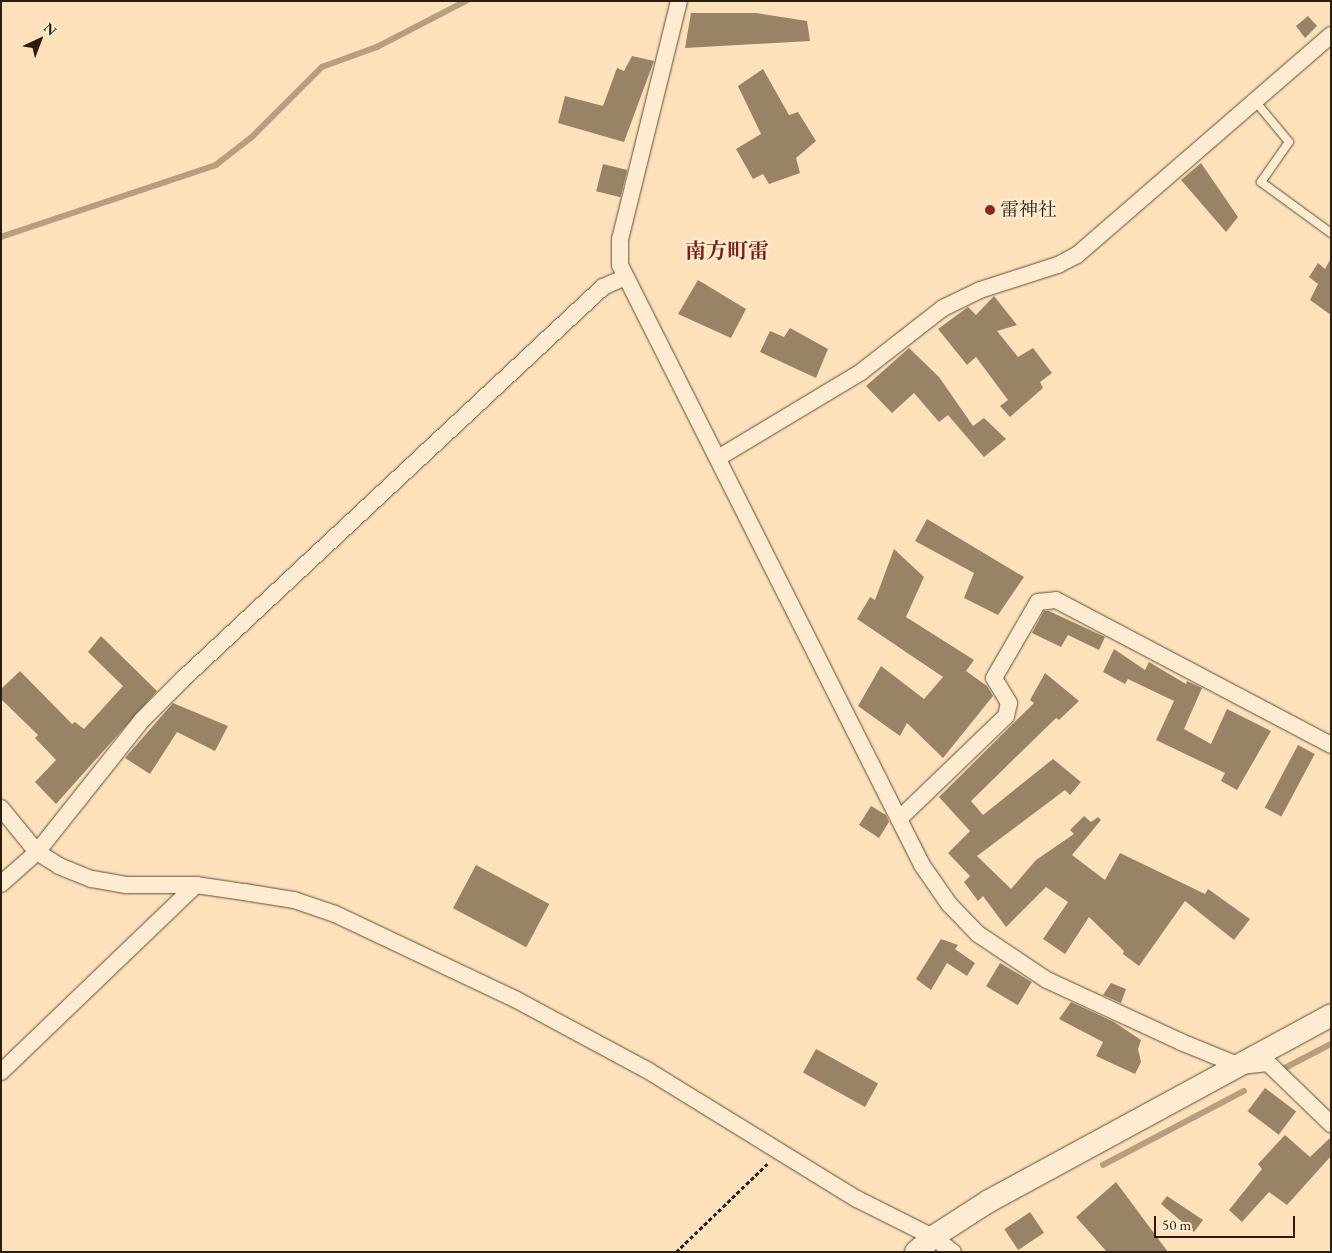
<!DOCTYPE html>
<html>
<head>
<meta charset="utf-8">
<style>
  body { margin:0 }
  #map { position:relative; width:1332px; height:1253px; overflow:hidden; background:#fde1ba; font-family:"EB Garamond","Noto Serif JP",serif }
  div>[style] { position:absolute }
  .stream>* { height:5.5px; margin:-2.75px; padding:0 2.75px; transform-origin:2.75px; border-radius:2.75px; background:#b69e7e }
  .building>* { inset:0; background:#988366; transform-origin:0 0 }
  .path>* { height:3px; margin-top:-1.5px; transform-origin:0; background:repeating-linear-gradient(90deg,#2b1d0b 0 4px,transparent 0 6.5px) }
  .roads { filter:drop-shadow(0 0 1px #604e37) drop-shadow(0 0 1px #604e37) }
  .lane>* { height:8px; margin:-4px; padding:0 4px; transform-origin:4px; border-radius:4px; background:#feecd2 }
  .street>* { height:16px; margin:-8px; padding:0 8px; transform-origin:8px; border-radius:8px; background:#feecd2 }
  .secondary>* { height:22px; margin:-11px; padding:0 11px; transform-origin:11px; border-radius:11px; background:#feecd2 }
  .dots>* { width:14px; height:14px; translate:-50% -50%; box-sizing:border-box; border:2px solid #feecd2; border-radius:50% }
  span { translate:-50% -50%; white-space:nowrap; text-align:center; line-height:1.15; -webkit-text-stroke:4.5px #feecd2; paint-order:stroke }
  .poi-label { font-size:19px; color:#2b1d0b }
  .left { translate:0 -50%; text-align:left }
  .quarter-label { font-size:21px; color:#7a1f14; font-weight:700 }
  .frame { position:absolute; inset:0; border:2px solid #2b1d0b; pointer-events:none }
  .north { position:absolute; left:15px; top:15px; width:50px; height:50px; -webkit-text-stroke:4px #feecd2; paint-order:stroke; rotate:43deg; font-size:14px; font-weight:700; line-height:20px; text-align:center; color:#2b1d0b }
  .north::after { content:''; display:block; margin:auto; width:18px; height:22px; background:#2b1d0b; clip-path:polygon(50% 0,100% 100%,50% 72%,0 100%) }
  .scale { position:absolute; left:1154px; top:1216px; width:141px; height:22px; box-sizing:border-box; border:2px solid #2b1d0b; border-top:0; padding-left:6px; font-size:15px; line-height:18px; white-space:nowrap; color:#2b1d0b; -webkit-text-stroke:4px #feecd2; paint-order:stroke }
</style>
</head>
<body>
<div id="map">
  <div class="stream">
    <div style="left:1px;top:237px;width:227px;rotate:-18.5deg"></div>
    <div style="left:216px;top:165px;width:46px;rotate:-37.9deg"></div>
    <div style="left:252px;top:137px;width:99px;rotate:-45deg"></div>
    <div style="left:322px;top:67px;width:59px;rotate:-20deg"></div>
    <div style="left:377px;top:47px;width:100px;rotate:-27.3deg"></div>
    <div style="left:1285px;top:1068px;width:52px;rotate:-27.6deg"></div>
    <div style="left:1103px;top:1165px;width:159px;rotate:-27.7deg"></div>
  </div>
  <div class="building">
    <div style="clip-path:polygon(691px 13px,756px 13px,807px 21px,810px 41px,685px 48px)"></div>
    <div style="clip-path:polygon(1308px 16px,1317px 26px,1305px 38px,1296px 26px)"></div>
    <div style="clip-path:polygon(632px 56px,654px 61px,624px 142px,558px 123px,565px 96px,603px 106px,617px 68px,624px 71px)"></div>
    <div style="clip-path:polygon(763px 69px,789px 115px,798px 112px,816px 141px,796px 158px,800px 173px,769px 184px,763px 174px,753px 179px,736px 149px,761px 134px,738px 86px)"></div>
    <div style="clip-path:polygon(1201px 163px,1238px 217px,1226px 232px,1181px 180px)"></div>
    <div style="left:603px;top:164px;width:25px;height:28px;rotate:14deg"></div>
    <div style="clip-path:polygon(1331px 258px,1331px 315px,1310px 300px,1318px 284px,1309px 277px,1318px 263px,1325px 269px)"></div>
    <div style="clip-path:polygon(698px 280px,746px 309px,731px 338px,678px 314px)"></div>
    <div style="clip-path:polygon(994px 296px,1017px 325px,997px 331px,1018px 357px,1033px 348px,1052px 373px,1040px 382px,1043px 388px,1010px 417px,1000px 406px,1008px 400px,976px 357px,967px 365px,938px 329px,968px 307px,976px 315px)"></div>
    <div style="clip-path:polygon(790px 328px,828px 349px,816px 378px,760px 352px,770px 331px,784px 337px)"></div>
    <div style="clip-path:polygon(909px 348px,939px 377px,973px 426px,984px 418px,1006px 439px,984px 457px,948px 415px,939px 422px,914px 393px,892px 413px,866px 386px)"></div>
    <div style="clip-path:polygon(927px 519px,1024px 577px,998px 615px,964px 598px,974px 573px,915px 541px)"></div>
    <div style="clip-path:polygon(894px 549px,924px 577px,906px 617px,974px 660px,966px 671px,987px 686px,993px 696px,943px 758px,907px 723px,900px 736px,858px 706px,881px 666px,924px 699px,943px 677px,857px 619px,870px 597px,875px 600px)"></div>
    <div style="clip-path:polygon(1044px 611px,1049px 611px,1105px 637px,1099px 650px,1068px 635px,1061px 647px,1032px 633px)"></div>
    <div style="clip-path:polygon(101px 636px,157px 691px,56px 804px,35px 782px,56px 760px,35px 738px,38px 735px,1px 699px,1px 689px,20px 671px,72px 724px,75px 722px,84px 729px,123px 686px,88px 652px)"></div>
    <div style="clip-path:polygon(1114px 649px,1145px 670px,1149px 662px,1186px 684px,1187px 681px,1202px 688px,1184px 729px,1211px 744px,1227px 709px,1271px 731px,1237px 790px,1221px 781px,1225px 773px,1156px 740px,1174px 701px,1128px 679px,1125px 684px,1103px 672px)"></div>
    <div style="clip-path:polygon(1045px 673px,1079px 701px,1059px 720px,1056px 718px,971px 801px,983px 815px,1053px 759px,1081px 782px,1070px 795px,1065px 790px,977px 856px,1011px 889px,1036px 860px,1074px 834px,1070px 830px,1084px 816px,1091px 822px,1098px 817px,1101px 820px,1072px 855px,1105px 880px,1120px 853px,1205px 894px,1208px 889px,1250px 919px,1234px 940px,1185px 901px,1139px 966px,1123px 954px,1124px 951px,1089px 917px,1065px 954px,1043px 939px,1068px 902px,1046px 887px,1006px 927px,983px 896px,978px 901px,964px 882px,970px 876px,948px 853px,970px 831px,939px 797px,1034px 703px,1030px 700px)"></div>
    <div style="clip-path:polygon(173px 703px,228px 726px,215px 751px,177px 732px,150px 774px,125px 758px)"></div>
    <div style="left:1298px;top:745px;width:19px;height:71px;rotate:28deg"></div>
    <div style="clip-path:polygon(871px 806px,886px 815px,889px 822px,879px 838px,859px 825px)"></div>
    <div style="left:476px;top:865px;width:83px;height:49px;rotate:28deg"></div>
    <div style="clip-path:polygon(941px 939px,958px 945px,955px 949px,975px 963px,967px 976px,947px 963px,931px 990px,916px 979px)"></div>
    <div style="left:1000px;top:963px;width:37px;height:27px;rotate:31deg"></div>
    <div style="clip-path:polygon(1111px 983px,1126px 989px,1121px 1003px,1103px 995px)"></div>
    <div style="clip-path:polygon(1071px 1002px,1114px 1022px,1141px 1040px,1138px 1049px,1141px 1062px,1135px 1074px,1096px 1056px,1103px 1042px,1059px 1019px)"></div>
    <div style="left:816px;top:1049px;width:71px;height:27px;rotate:29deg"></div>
    <div style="left:1265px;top:1088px;width:39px;height:29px;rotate:37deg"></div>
    <div style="clip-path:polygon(1285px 1135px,1310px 1157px,1331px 1137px,1331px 1156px,1287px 1205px,1269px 1192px,1242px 1222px,1229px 1210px,1262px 1169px,1258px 1164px)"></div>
    <div style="clip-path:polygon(1116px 1182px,1168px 1252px,1107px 1252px,1076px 1217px)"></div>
    <div style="clip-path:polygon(1167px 1196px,1203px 1220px,1194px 1232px,1161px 1204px)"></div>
    <div style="left:1030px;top:1212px;width:25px;height:31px;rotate:56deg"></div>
  </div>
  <div class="path">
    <div style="left:676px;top:1252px;width:127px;rotate:-44deg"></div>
  </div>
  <div class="roads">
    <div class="lane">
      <div style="left:1255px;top:101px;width:53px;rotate:50.3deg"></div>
      <div style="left:1289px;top:142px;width:49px;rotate:125deg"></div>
      <div style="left:1261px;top:182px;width:87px;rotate:36.1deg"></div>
    </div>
    <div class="street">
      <div style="left:679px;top:1px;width:245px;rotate:103.9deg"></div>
      <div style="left:620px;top:239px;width:26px;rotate:90deg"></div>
      <div style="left:620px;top:265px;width:672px;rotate:63.28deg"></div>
      <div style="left:922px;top:865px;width:47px;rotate:55.3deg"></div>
      <div style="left:949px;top:904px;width:42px;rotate:46deg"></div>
      <div style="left:978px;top:934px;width:83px;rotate:33.7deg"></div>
      <div style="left:1047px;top:980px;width:148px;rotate:24.8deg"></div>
      <div style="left:1181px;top:1042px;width:64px;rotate:22.1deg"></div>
      <div style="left:1240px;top:1066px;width:28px;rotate:-6deg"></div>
      <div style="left:1268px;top:1063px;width:88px;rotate:44.1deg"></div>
      <div style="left:718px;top:458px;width:167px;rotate:-31deg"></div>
      <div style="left:861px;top:372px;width:104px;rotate:-38deg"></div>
      <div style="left:943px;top:308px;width:41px;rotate:-25.9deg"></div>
      <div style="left:980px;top:290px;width:82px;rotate:-17.8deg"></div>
      <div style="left:1058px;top:265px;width:21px;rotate:-28deg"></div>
      <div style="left:1077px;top:255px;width:336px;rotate:-40.9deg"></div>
      <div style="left:1px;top:808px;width:57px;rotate:50.7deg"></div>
      <div style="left:37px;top:852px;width:26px;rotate:32deg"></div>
      <div style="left:59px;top:866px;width:35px;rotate:22deg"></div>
      <div style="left:92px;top:879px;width:36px;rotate:10deg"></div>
      <div style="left:127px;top:885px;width:69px"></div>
      <div style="left:196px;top:885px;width:49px;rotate:8.3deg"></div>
      <div style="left:244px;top:892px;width:51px;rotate:9.1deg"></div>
      <div style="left:294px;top:900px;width:43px;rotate:18.9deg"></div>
      <div style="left:335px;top:914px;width:199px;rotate:25.3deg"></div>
      <div style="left:515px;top:999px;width:150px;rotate:28.3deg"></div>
      <div style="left:647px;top:1070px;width:246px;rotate:31.6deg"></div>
      <div style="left:857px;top:1199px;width:85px;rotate:26.6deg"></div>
      <div style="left:933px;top:1237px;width:25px;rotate:37deg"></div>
      <div style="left:899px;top:819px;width:149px;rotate:-43.9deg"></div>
      <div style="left:1006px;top:716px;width:13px;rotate:-77deg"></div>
      <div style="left:1009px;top:703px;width:29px;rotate:-121deg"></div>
      <div style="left:994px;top:678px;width:88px;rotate:-59.9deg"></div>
      <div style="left:1038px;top:602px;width:18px;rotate:-6deg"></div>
      <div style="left:1056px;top:600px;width:311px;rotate:27.8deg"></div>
      <div style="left:1px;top:884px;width:48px;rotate:-41.6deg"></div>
      <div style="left:37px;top:852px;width:169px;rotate:-51.5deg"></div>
      <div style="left:142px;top:720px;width:59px;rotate:-45deg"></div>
      <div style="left:184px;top:678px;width:573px;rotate:-43.02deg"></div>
      <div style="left:603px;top:287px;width:24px;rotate:-24deg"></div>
      <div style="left:1px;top:1072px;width:270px;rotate:-43.8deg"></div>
    </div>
    <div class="secondary">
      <div style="left:916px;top:1252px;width:23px;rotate:-41deg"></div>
      <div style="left:933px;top:1237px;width:67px;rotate:-32.7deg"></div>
      <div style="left:989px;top:1201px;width:389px;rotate:-28.5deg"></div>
    </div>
  </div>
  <div class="dots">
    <div style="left:990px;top:210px;background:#8f2418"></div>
  </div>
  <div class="poi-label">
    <span class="left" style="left:1000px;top:210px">雷神社</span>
  </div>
  <div class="quarter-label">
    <span style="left:727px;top:251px">南方町雷</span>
  </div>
  <div class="frame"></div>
  <div class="north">N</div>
  <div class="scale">50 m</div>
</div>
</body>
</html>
